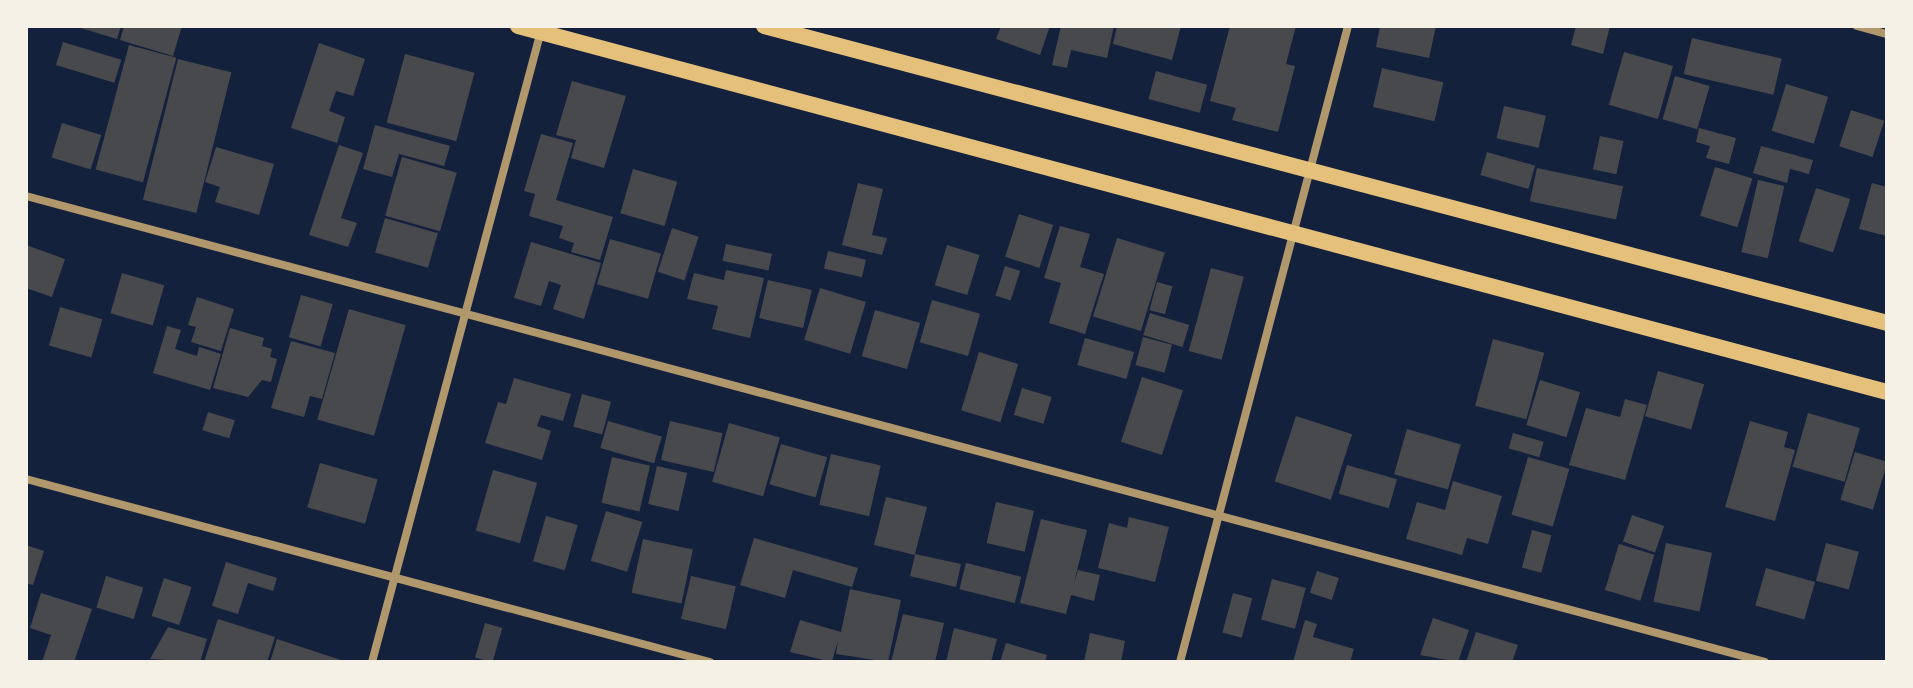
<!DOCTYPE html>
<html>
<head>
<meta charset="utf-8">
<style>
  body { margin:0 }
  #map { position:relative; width:1913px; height:688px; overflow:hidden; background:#14213d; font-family:Inter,sans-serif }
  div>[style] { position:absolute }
  .building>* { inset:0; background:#48494c; transform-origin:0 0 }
  .minor>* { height:8px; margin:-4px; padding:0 4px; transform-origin:4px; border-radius:4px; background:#b1986c }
  .secondary>* { height:16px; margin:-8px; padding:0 8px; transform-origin:8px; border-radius:8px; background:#e5c07b }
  span { translate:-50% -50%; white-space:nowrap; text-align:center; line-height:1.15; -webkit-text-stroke:6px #f6f1e7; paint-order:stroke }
  .frame { position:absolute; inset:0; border:28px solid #f6f1e7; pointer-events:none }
</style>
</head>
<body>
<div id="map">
  <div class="building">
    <div style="clip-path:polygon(74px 26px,121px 26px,117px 39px)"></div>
    <div style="clip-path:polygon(124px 26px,182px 26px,173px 56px,120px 40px)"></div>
    <div style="clip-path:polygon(1001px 26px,1050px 26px,1040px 55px,996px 39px)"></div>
    <div style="clip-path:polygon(1061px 26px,1114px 26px,1107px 58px,1071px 50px,1067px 68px,1052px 65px)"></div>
    <div style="clip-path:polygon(1117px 26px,1181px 26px,1172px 60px,1113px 44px)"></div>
    <div style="clip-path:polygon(1230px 26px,1296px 26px,1286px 64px,1295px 66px,1278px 132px,1232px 120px,1236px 108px,1210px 101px)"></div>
    <div style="clip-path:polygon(1380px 26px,1436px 26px,1429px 58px,1376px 47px)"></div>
    <div style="clip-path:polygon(1576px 26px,1610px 26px,1603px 54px,1571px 45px)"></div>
    <div style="left:1692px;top:38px;width:92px;height:37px;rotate:13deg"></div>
    <div style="left:63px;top:42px;width:61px;height:24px;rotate:17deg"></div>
    <div style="clip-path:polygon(319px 43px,365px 59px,353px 96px,336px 91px,329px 111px,345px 117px,337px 143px,291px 128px)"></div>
    <div style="left:129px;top:45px;width:49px;height:129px;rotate:15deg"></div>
    <div style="left:1624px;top:52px;width:51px;height:55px;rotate:16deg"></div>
    <div style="left:405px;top:54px;width:72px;height:71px;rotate:15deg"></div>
    <div style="left:178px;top:59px;width:55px;height:145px;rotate:14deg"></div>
    <div style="left:1382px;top:68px;width:63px;height:40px;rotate:13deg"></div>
    <div style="left:1156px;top:71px;width:53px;height:29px;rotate:15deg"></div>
    <div style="left:1675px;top:76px;width:36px;height:45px;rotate:16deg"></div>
    <div style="clip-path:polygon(572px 81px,626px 96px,604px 168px,571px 158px,576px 140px,556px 135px)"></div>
    <div style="left:1786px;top:84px;width:44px;height:49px;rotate:17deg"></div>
    <div style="left:1504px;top:106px;width:43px;height:33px;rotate:13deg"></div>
    <div style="left:1851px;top:110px;width:35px;height:38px;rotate:18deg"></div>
    <div style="left:62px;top:123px;width:41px;height:36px;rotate:17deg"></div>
    <div style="clip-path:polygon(375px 125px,450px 146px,444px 166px,399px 154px,392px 177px,363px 169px)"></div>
    <div style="clip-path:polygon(1699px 128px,1736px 138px,1729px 164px,1706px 158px,1710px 146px,1696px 142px)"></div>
    <div style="clip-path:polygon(541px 134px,573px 143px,556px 200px,613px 217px,600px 260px,571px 252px,574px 243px,559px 238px,563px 226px,529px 216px,535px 194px,524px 191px)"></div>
    <div style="left:1600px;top:136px;width:24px;height:34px;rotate:12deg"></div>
    <div style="clip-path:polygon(339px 145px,363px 153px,341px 218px,357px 223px,348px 247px,309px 235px)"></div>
    <div style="clip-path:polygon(1761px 146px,1813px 160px,1809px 174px,1790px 169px,1787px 183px,1753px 173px)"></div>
    <div style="clip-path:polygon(216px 147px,274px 164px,259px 215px,215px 202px,220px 187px,205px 182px)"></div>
    <div style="left:1487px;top:152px;width:50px;height:24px;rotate:16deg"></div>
    <div style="left:402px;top:157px;width:57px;height:61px;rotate:16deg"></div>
    <div style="left:1715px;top:167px;width:39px;height:51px;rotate:17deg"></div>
    <div style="left:1537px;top:168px;width:88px;height:34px;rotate:12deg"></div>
    <div style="left:633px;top:169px;width:46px;height:46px;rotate:16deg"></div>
    <div style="left:1758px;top:180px;width:27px;height:74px;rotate:13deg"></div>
    <div style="clip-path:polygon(858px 183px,883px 189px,872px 235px,887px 238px,882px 255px,842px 245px)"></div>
    <div style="clip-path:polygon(1872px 183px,1887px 187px,1887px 236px,1859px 229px)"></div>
    <div style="left:1816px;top:188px;width:36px;height:56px;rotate:18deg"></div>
    <div style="left:1019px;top:214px;width:36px;height:45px;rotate:18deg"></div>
    <div style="left:385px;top:218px;width:55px;height:36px;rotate:16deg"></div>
    <div style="clip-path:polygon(1060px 226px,1090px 234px,1080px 267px,1104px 274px,1085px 334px,1049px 323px,1061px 283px,1044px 278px)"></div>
    <div style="left:672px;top:228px;width:28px;height:46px;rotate:18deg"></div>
    <div style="left:1117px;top:238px;width:50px;height:82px;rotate:17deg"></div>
    <div style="left:610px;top:239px;width:53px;height:47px;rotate:16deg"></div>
    <div style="clip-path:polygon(531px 242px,601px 263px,584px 319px,553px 309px,561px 285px,549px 281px,541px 306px,514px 298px)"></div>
    <div style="left:726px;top:244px;width:47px;height:17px;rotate:12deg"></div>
    <div style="clip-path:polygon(26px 245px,65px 259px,52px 297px,26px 288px)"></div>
    <div style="left:947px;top:245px;width:34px;height:42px;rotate:17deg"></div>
    <div style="left:828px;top:251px;width:39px;height:18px;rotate:13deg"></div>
    <div style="left:1005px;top:266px;width:16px;height:31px;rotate:18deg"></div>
    <div style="left:1211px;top:268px;width:34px;height:86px;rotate:15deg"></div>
    <div style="clip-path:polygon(726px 270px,764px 278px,750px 338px,712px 329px,718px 306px,687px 299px,694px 273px,724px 280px)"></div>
    <div style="left:122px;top:273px;width:44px;height:42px;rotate:16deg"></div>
    <div style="left:768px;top:280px;width:45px;height:39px;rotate:13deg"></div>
    <div style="left:1157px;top:282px;width:16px;height:29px;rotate:15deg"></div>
    <div style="left:820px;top:288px;width:48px;height:54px;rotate:17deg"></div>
    <div style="left:301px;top:295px;width:33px;height:44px;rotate:16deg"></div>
    <div style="clip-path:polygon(197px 297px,234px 309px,221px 351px,191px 342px,196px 327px,188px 325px)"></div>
    <div style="left:932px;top:300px;width:50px;height:44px;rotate:16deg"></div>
    <div style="left:60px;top:307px;width:44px;height:40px;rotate:16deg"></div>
    <div style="left:349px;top:309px;width:59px;height:115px;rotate:16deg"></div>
    <div style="left:875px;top:310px;width:47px;height:48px;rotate:16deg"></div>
    <div style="left:1150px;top:313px;width:41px;height:23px;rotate:17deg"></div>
    <div style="clip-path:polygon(167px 326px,181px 330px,175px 349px,197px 356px,199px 347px,221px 354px,210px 390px,153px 373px)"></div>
    <div style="clip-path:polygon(230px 328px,264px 338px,262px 346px,272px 349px,270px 357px,277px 359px,271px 382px,262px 380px,248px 397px,213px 388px)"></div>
    <div style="left:1143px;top:337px;width:30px;height:29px;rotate:15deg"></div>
    <div style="left:1085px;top:338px;width:51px;height:28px;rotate:16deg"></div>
    <div style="left:1493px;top:339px;width:53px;height:69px;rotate:15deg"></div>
    <div style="clip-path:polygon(291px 341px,335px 353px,322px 399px,310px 396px,304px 417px,271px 408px)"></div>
    <div style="left:979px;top:352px;width:41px;height:61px;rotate:17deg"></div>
    <div style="left:1658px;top:371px;width:48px;height:47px;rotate:16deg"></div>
    <div style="left:1142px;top:377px;width:43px;height:68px;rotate:18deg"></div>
    <div style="clip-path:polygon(514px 378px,571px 394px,563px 421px,541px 415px,537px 426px,551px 431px,542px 460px,485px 443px,498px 402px,506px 404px)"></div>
    <div style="left:1540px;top:380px;width:42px;height:47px;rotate:17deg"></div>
    <div style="left:1022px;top:388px;width:31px;height:28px;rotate:17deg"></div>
    <div style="left:582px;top:394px;width:30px;height:34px;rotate:15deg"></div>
    <div style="clip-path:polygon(1625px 399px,1647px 405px,1625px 480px,1569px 465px,1586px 408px,1620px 417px)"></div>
    <div style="left:208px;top:412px;width:28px;height:19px;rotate:17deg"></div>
    <div style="left:1808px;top:413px;width:54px;height:56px;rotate:16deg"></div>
    <div style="left:1296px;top:416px;width:59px;height:69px;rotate:18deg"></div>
    <div style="left:608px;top:421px;width:56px;height:28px;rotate:16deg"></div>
    <div style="left:670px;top:421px;width:54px;height:40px;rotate:13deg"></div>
    <div style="clip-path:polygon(1750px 421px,1788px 432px,1784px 447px,1795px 450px,1775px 521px,1725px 507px)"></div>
    <div style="left:729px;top:423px;width:53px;height:61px;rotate:16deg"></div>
    <div style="left:1407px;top:429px;width:56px;height:47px;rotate:16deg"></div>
    <div style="left:1513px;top:433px;width:32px;height:16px;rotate:16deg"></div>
    <div style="left:781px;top:444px;width:48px;height:42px;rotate:16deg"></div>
    <div style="left:1855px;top:452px;width:34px;height:50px;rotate:17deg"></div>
    <div style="left:831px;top:454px;width:51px;height:52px;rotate:13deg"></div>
    <div style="left:612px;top:457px;width:39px;height:47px;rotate:13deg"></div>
    <div style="left:1528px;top:457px;width:43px;height:60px;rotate:16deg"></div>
    <div style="left:320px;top:463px;width:60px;height:46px;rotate:16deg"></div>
    <div style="left:1347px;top:465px;width:52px;height:30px;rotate:16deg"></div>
    <div style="left:657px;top:466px;width:31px;height:39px;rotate:13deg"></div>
    <div style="left:493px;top:470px;width:46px;height:63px;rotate:16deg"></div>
    <div style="clip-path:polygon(1453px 481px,1502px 496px,1488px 544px,1467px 538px,1462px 555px,1406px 539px,1417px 502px,1445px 510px)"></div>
    <div style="clip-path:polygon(886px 497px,927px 507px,915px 554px,961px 564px,956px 587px,910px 576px,915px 555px,874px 545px)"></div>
    <div style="left:996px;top:502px;width:39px;height:42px;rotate:13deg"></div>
    <div style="left:606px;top:511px;width:38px;height:52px;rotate:17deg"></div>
    <div style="left:1632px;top:515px;width:34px;height:28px;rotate:19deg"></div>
    <div style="left:546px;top:516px;width:33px;height:47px;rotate:16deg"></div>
    <div style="clip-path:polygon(1129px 517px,1169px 527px,1155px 582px,1098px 568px,1109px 523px,1127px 528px)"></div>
    <div style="clip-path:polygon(1041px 519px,1087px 530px,1073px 587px,1078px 570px,1100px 575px,1094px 601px,1071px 595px,1066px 614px,1020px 603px)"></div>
    <div style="left:1532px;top:530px;width:20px;height:39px;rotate:15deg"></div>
    <div style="clip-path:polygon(754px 538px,858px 568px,852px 587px,793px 570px,785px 598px,740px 585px)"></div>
    <div style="left:643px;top:539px;width:51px;height:55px;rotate:12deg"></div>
    <div style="left:1666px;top:543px;width:47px;height:60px;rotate:12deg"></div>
    <div style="left:1826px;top:543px;width:34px;height:39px;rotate:15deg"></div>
    <div style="left:1619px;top:544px;width:37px;height:48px;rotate:17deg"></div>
    <div style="clip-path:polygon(26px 545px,44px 551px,33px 585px,26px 583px)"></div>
    <div style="clip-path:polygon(226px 562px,277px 578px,273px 591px,248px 583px,238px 614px,212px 606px)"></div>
    <div style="left:966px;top:563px;width:57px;height:27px;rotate:14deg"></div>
    <div style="left:1766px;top:568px;width:51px;height:39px;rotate:16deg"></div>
    <div style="left:1317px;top:571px;width:23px;height:23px;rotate:18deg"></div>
    <div style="left:106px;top:576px;width:39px;height:33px;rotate:17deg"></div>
    <div style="left:691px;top:576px;width:46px;height:44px;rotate:13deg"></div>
    <div style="left:164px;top:578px;width:29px;height:40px;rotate:18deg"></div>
    <div style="left:1272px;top:579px;width:35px;height:42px;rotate:15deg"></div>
    <div style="clip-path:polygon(850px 589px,901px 600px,888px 662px,836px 654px,838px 640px,832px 662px,790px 652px,800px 620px,841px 632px)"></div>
    <div style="clip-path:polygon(41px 593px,92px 609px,74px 662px,42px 662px,51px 635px,30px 628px)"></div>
    <div style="left:1233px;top:593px;width:20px;height:41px;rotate:15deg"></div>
    <div style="clip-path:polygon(903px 614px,944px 623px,935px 662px,891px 662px)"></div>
    <div style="clip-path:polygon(1433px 618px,1469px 630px,1458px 662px,1420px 655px)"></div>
    <div style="clip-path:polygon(218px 619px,275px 637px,267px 662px,204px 662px)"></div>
    <div style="clip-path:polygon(1305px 620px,1317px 624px,1313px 637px,1354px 649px,1350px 662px,1293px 662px)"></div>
    <div style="left:485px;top:623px;width:18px;height:36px;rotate:16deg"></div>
    <div style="clip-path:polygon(168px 627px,207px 639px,200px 662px,150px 659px)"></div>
    <div style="clip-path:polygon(954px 628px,997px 639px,991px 662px,946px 662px)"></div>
    <div style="clip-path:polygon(1476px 632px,1518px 645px,1512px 662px,1466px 662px)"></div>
    <div style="clip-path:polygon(1090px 633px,1125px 641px,1121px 662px,1084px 662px)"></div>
    <div style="clip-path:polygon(277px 639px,341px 660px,340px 662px,270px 662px)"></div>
    <div style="clip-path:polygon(1006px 643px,1047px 655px,1045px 662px,1000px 662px)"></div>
  </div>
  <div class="minor">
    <div style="left:1857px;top:26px;width:31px;rotate:15deg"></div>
    <div style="left:26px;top:196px;width:1800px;rotate:15deg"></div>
    <div style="left:26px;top:479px;width:708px;rotate:14.98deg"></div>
    <div style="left:372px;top:662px;width:653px;rotate:-75.01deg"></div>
    <div style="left:1180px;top:662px;width:658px;rotate:-75.2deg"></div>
  </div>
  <div class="secondary">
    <div style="left:518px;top:26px;width:1417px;rotate:14.97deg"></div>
    <div style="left:764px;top:26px;width:1162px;rotate:14.81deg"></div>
  </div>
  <div class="frame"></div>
</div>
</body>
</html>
